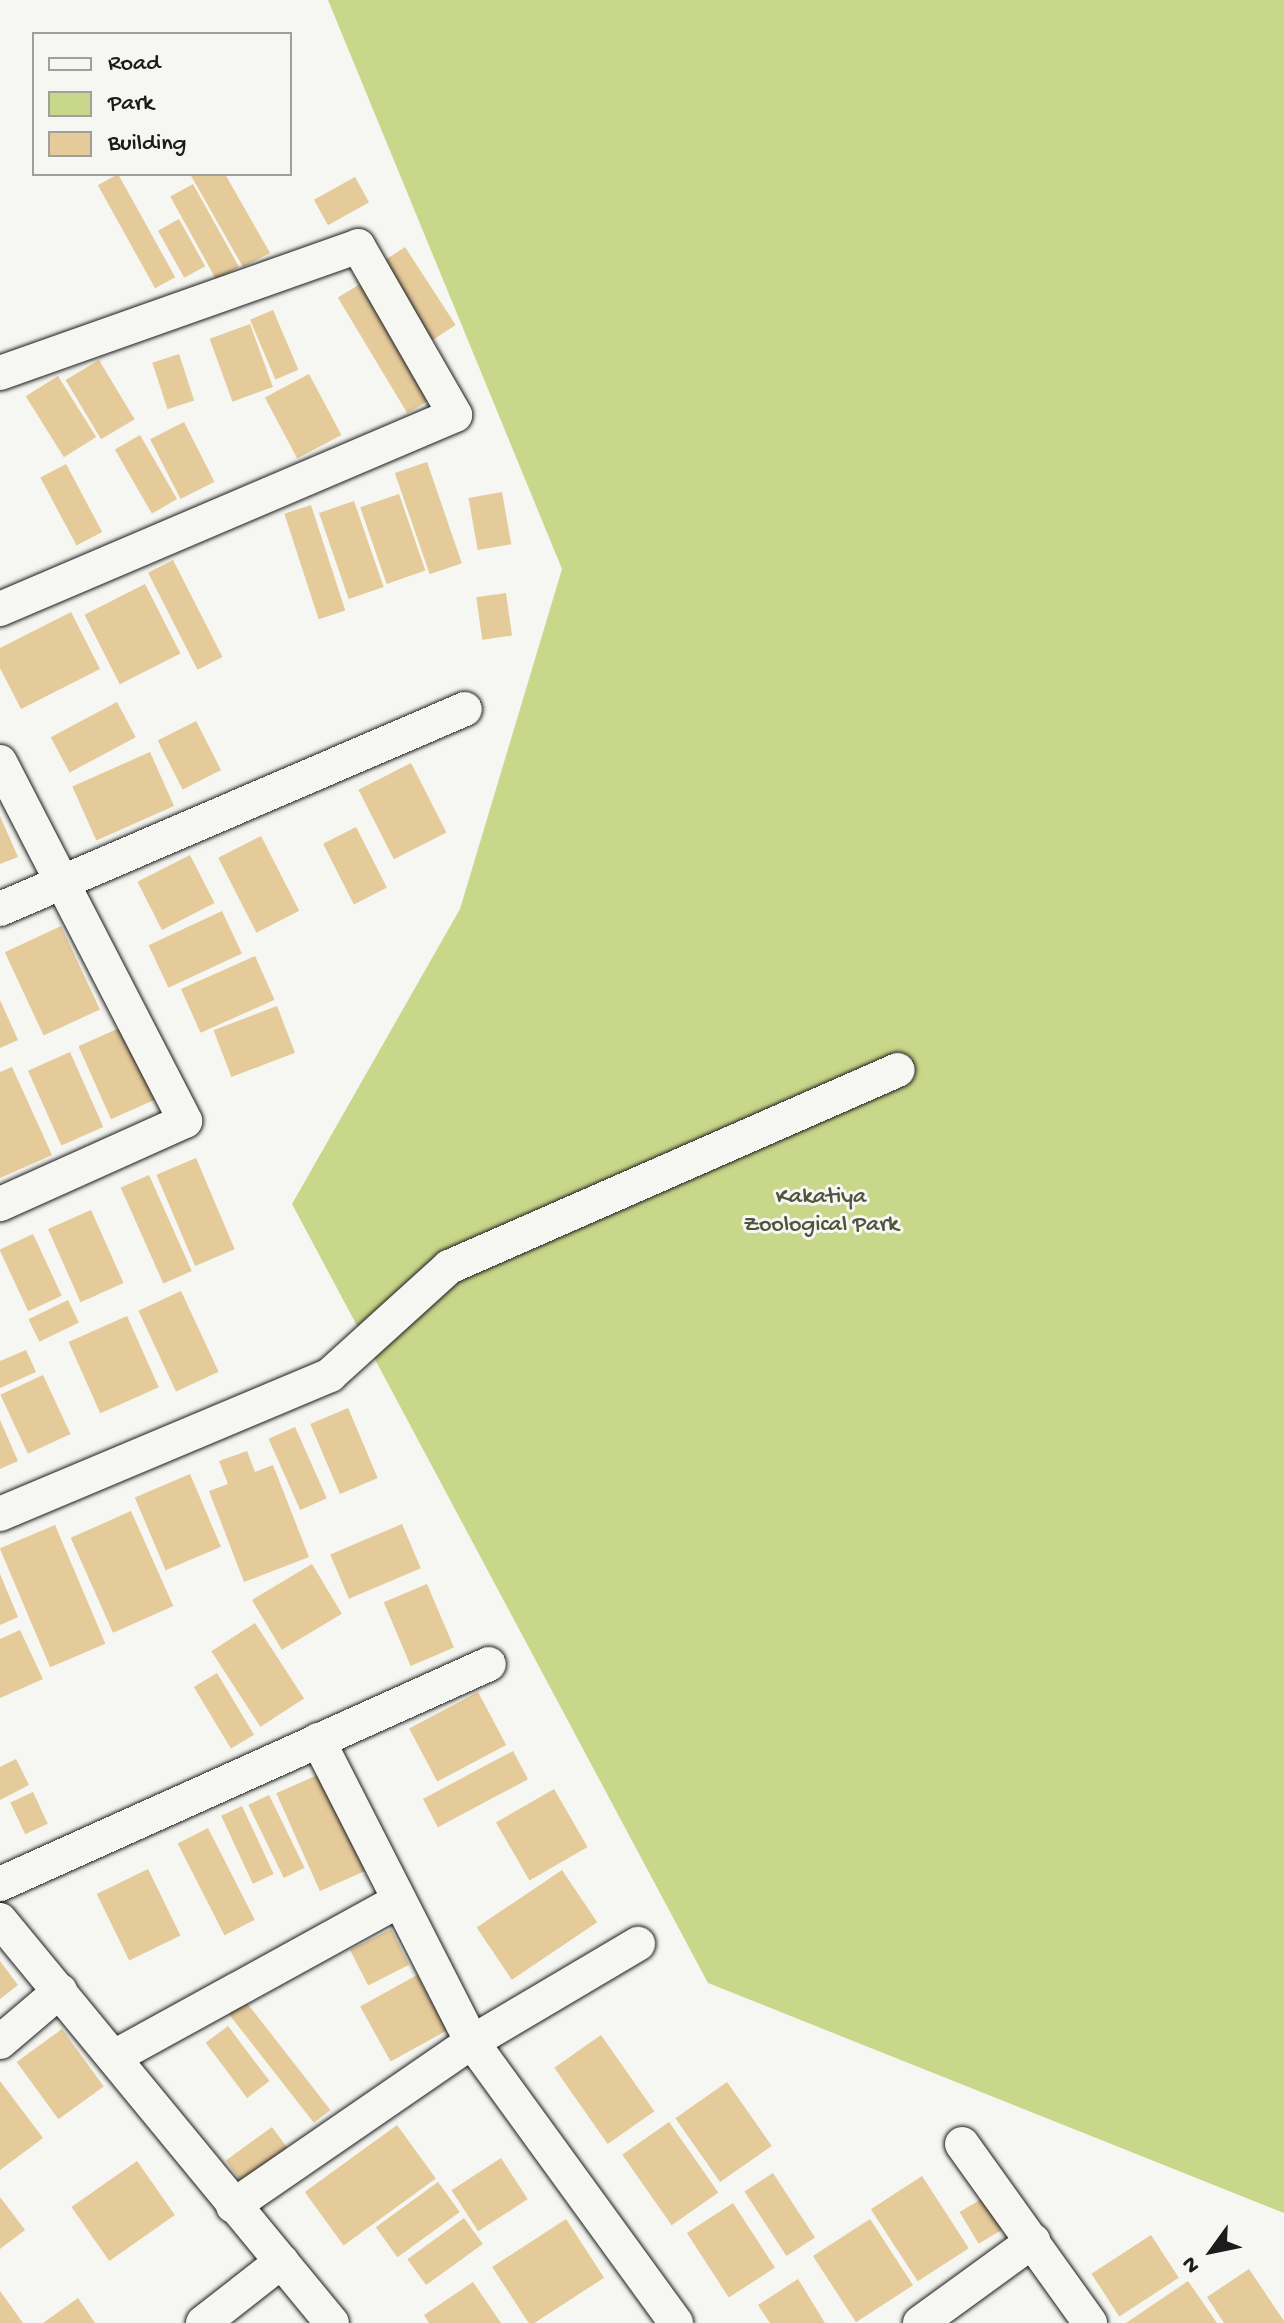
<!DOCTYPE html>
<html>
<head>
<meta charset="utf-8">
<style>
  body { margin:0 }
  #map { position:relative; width:1284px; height:2323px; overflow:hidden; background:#f6f6f2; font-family:"Gochi Hand",sans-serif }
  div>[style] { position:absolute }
  .green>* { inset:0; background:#c9d78a }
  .building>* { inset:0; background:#e5ca9a; transform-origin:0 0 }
  .roads { filter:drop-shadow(0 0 2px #1c1c1c) drop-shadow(0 0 2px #1c1c1c) }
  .street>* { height:34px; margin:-17px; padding:0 17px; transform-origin:17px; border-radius:17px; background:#f6f6f2 }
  span { translate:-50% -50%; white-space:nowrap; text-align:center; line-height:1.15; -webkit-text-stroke:6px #f6f6f2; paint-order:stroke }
  .park-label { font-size:24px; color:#50543d }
  .legend { position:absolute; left:32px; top:32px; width:260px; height:144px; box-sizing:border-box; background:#f6f6f2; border:2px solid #9f9f9c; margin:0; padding:10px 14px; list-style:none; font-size:24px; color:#1c1c1c }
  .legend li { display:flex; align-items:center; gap:16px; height:40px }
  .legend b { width:40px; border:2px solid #9f9f9c }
  .north { position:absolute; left:1172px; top:2211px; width:80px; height:80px; -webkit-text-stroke:6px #f6f6f2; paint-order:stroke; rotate:237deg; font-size:22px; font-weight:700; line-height:32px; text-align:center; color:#1c1c1c }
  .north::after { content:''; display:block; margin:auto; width:28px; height:36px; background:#1c1c1c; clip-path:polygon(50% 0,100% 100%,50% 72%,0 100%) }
</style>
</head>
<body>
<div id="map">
  <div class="green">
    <div style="clip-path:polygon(328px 0,1284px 0,1284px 2213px,708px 1983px,292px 1204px,460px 909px,562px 569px)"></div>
  </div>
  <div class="building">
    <div style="left:118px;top:174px;width:118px;height:23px;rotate:61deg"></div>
    <div style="clip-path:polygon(190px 174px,225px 174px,270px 253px,243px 267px)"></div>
    <div style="left:355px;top:177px;width:29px;height:47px;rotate:61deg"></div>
    <div style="left:193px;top:184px;width:95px;height:26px;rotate:61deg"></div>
    <div style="left:179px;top:219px;width:54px;height:24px;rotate:61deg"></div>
    <div style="left:405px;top:247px;width:93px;height:32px;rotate:57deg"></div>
    <div style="left:367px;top:280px;width:135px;height:34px;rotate:59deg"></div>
    <div style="left:273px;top:310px;width:65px;height:25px;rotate:67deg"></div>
    <div style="left:250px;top:324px;width:67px;height:43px;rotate:70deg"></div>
    <div style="left:179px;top:354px;width:49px;height:28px;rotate:72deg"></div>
    <div style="left:99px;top:360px;width:69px;height:39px;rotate:59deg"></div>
    <div style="left:309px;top:374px;width:69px;height:50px;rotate:62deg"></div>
    <div style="left:58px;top:376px;width:72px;height:38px;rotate:58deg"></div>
    <div style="left:184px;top:422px;width:67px;height:38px;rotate:63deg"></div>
    <div style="left:140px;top:435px;width:74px;height:29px;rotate:60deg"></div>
    <div style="left:427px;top:462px;width:107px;height:34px;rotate:71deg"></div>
    <div style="left:66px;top:464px;width:77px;height:29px;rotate:62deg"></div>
    <div style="left:502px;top:492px;width:53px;height:34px;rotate:80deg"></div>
    <div style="left:399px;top:494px;width:81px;height:41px;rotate:71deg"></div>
    <div style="left:354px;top:501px;width:91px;height:37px;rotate:71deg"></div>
    <div style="left:311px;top:505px;width:111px;height:28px;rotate:72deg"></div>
    <div style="left:173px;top:560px;width:109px;height:28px;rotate:63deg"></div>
    <div style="left:145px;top:584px;width:78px;height:68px;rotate:63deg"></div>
    <div style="left:506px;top:593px;width:43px;height:30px;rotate:82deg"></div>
    <div style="clip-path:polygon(71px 612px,100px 669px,21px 709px,0 668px,0 648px)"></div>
    <div style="left:117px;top:702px;width:40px;height:75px;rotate:62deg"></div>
    <div style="left:196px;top:721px;width:55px;height:43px;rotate:63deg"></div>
    <div style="left:150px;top:752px;width:59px;height:85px;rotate:66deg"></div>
    <div style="left:411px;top:763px;width:78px;height:59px;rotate:63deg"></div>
    <div style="clip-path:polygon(0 816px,18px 857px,0 864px)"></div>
    <div style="left:356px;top:827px;width:68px;height:37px;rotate:63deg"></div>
    <div style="left:261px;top:836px;width:84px;height:48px;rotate:63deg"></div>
    <div style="left:190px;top:855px;width:54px;height:59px;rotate:63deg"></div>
    <div style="left:222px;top:911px;width:47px;height:81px;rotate:65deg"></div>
    <div style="left:61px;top:926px;width:92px;height:62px;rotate:65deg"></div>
    <div style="left:255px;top:956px;width:48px;height:81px;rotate:66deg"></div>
    <div style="clip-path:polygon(0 1000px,18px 1040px,0 1048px)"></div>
    <div style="left:277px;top:1006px;width:50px;height:68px;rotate:69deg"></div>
    <div style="left:126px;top:1025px;width:80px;height:52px;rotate:66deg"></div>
    <div style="left:70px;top:1052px;width:82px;height:46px;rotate:66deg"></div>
    <div style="clip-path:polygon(12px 1067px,52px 1155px,0 1178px,0 1072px)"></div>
    <div style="left:196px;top:1158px;width:99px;height:43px;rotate:67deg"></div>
    <div style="left:149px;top:1175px;width:105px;height:31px;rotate:66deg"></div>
    <div style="left:91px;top:1210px;width:80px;height:47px;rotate:66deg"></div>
    <div style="left:33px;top:1234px;width:68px;height:37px;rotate:65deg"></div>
    <div style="left:181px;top:1291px;width:89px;height:47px;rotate:65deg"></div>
    <div style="left:68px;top:1300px;width:25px;height:44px;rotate:64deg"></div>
    <div style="left:127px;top:1316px;width:78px;height:64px;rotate:66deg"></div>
    <div style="clip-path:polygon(26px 1350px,36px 1372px,0 1388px,0 1361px)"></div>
    <div style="left:43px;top:1375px;width:65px;height:47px;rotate:65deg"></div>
    <div style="left:348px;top:1408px;width:76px;height:41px;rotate:67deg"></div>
    <div style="clip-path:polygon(0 1420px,18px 1461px,0 1469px)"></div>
    <div style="left:295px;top:1427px;width:78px;height:29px;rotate:66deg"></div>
    <div style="clip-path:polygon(247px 1451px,255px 1472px,273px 1465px,309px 1557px,244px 1582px,209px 1491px,228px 1484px,219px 1461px)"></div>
    <div style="left:190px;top:1474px;width:79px;height:60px;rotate:67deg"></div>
    <div style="left:131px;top:1511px;width:104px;height:66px;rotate:66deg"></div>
    <div style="left:402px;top:1524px;width:48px;height:78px;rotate:67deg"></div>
    <div style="left:55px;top:1525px;width:129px;height:60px;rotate:67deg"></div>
    <div style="left:312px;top:1564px;width:58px;height:70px;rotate:59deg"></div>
    <div style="clip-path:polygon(0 1574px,18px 1617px,0 1625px)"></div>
    <div style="left:427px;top:1584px;width:69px;height:47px;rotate:67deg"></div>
    <div style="left:255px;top:1623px;width:90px;height:52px;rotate:57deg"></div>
    <div style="clip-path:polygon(20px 1630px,43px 1679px,0 1698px,0 1639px)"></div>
    <div style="left:217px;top:1673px;width:72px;height:27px;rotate:59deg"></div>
    <div style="left:478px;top:1692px;width:60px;height:78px;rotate:62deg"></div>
    <div style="left:513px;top:1751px;width:32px;height:102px;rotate:62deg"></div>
    <div style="clip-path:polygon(16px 1759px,29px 1785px,0 1800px,0 1767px)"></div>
    <div style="left:322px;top:1773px;width:107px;height:50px;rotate:66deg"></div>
    <div style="left:554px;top:1789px;width:67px;height:67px;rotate:60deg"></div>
    <div style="left:33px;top:1792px;width:35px;height:25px;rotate:65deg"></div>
    <div style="left:269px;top:1795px;width:81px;height:23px;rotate:64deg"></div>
    <div style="left:242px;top:1806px;width:75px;height:23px;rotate:65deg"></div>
    <div style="left:208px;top:1828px;width:103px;height:34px;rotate:63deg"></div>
    <div style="left:148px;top:1869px;width:74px;height:57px;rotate:64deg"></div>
    <div style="left:562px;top:1870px;width:63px;height:103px;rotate:56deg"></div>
    <div style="left:391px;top:1929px;width:40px;height:46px;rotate:63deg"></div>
    <div style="clip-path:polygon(0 1961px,18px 1985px,0 1999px)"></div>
    <div style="left:417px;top:1975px;width:63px;height:65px;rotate:61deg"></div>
    <div style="left:243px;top:1998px;width:142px;height:21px;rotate:52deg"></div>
    <div style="left:228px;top:2026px;width:69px;height:28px;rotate:53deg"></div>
    <div style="left:62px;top:2029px;width:71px;height:56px;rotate:54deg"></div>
    <div style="left:601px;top:2035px;width:93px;height:57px;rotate:55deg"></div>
    <div style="clip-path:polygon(0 2081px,43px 2138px,0 2170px)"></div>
    <div style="left:727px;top:2082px;width:78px;height:63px;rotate:55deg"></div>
    <div style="left:669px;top:2122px;width:86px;height:57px;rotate:55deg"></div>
    <div style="left:397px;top:2125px;width:66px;height:114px;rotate:54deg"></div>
    <div style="left:272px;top:2127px;width:36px;height:57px;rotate:54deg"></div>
    <div style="left:501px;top:2158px;width:49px;height:59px;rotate:57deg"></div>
    <div style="left:137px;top:2161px;width:66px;height:80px;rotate:55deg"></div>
    <div style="left:773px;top:2173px;width:77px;height:34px;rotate:57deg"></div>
    <div style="left:922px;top:2176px;width:86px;height:61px;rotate:57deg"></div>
    <div style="left:438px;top:2182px;width:37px;height:77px;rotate:54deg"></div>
    <div style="left:993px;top:2192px;width:37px;height:39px;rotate:59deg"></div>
    <div style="clip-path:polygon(0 2197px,25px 2230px,0 2249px)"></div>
    <div style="left:733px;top:2203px;width:77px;height:55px;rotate:57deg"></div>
    <div style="left:464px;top:2218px;width:32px;height:70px;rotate:54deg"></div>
    <div style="left:566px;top:2219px;width:70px;height:88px;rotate:57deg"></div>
    <div style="left:870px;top:2219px;width:79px;height:68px;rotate:57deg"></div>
    <div style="left:1151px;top:2235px;width:51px;height:71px;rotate:57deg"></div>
    <div style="clip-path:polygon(1249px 2269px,1284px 2321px,1284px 2323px,1224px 2323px,1207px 2297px)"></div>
    <div style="clip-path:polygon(798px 2279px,825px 2323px,770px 2323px,758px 2305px)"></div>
    <div style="clip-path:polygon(1188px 2281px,1217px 2323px,1126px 2323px)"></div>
    <div style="clip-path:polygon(473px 2282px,501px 2323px,429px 2323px,424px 2315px)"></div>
    <div style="clip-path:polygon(0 2291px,23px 2323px,0 2323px)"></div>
    <div style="clip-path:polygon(78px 2298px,95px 2323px,43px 2323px)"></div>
  </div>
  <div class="roads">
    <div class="street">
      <div style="left:0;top:373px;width:380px;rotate:-19.5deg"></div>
      <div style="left:358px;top:246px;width:195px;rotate:60.1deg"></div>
      <div style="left:455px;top:415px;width:495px;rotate:156.9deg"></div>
      <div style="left:0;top:762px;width:404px;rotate:62.7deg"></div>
      <div style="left:185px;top:1121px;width:203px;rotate:155.8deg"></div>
      <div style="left:0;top:909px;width:506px;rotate:-23.27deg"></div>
      <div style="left:0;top:1514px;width:358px;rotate:-22.8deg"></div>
      <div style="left:330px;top:1375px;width:161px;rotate:-42.2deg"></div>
      <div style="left:449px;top:1267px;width:490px;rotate:-23.7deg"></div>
      <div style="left:318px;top:1740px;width:339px;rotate:63deg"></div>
      <div style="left:472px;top:2042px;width:347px;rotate:54deg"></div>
      <div style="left:0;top:1884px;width:536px;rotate:-24.22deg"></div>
      <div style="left:0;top:1920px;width:522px;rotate:50.52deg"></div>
      <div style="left:0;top:2042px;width:79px;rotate:-40.4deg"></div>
      <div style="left:116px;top:2056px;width:322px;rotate:-28.8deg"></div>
      <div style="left:962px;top:2144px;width:220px;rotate:54.4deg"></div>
      <div style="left:233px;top:2206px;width:290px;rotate:-34.5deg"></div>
      <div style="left:472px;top:2042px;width:193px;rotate:-30.6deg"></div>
      <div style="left:203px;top:2323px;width:100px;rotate:-38.1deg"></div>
      <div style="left:920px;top:2323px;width:140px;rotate:-36deg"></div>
    </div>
  </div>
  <div class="park-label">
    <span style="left:821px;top:1212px">Kakatiya<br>Zoological Park</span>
  </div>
  <ul class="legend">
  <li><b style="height:10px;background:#f6f6f2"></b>Road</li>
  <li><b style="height:22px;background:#c9d78a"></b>Park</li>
  <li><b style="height:22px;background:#e5ca9a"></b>Building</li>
  </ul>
  <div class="north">N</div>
</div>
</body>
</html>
